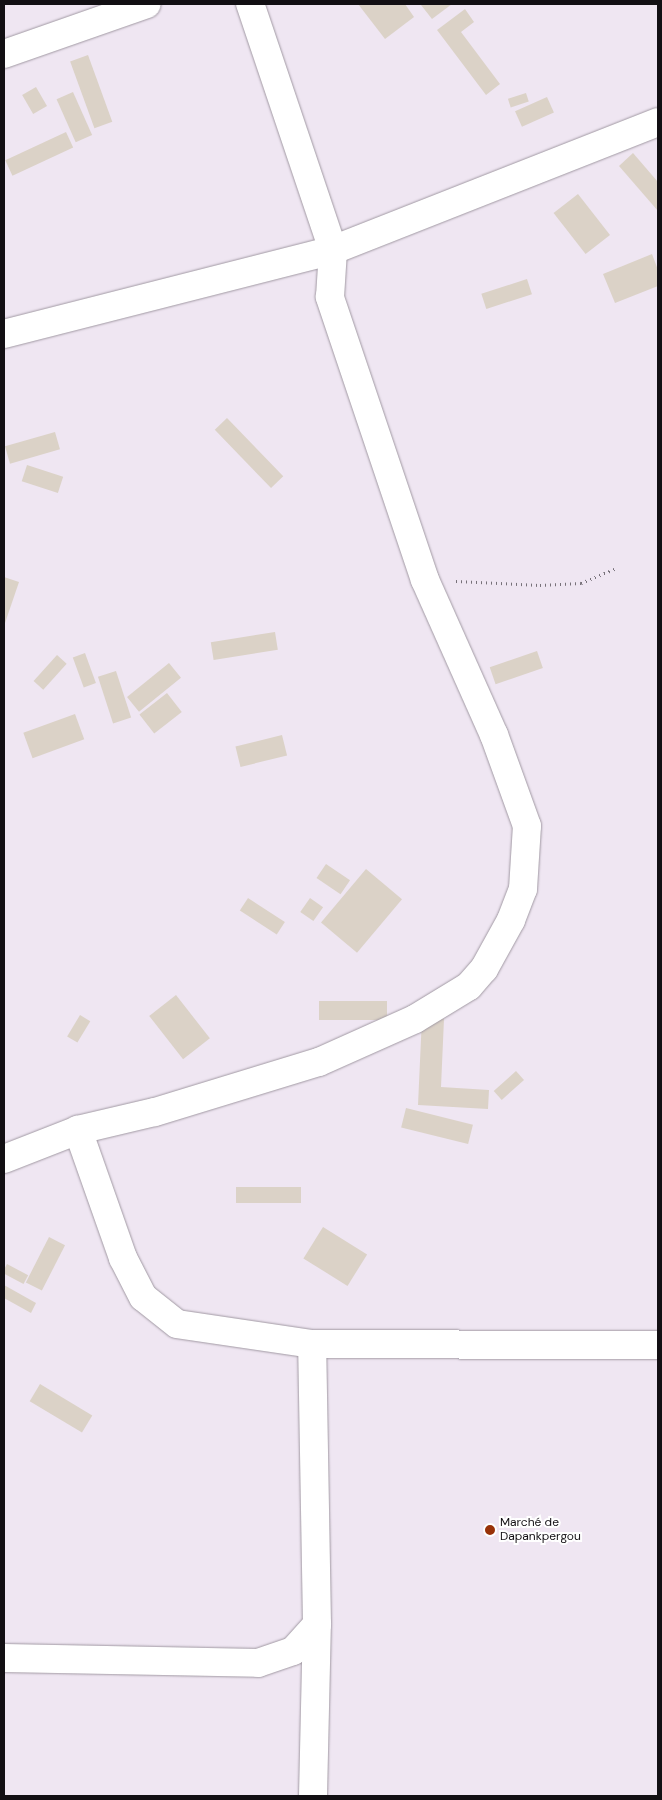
<!DOCTYPE html>
<html>
<head>
<meta charset="utf-8">
<style>
  body { margin:0 }
  #map { position:relative; width:662px; height:1800px; overflow:hidden; background:#efe6f2; font-family:"DM Sans",sans-serif }
  div>[style] { position:absolute }
  .building>* { inset:0; background:#dbd2c7; transform-origin:0 0 }
  .path>* { height:3px; margin-top:-1.5px; transform-origin:0; background:repeating-linear-gradient(90deg,#777179 0 1px,transparent 0 5px) }
  .roads { filter:drop-shadow(0 0 1px #a199a3) drop-shadow(0 0 1px #a199a3) }
  .minor>* { height:28px; margin:-14px; padding:0 14px; transform-origin:14px; border-radius:14px; background:#fff }
  .dots>* { width:14px; height:14px; translate:-50% -50%; box-sizing:border-box; border:2px solid #fff; border-radius:50% }
  span { translate:-50% -50%; white-space:nowrap; text-align:center; line-height:1.15; -webkit-text-stroke:4px #fff; paint-order:stroke }
  .poi-label { font-size:12px; color:#120f13 }
  .left { translate:0 -50%; text-align:left }
  .frame { position:absolute; inset:0; border:5px solid #120f13; pointer-events:none }
</style>
</head>
<body>
<div id="map">
  <div class="building">
    <div style="clip-path:polygon(358px 4px,405px 4px,414px 17px,385px 39px)"></div>
    <div style="clip-path:polygon(424px 4px,452px 4px,432px 19px,421px 5px)"></div>
    <div style="clip-path:polygon(465px 9px,474px 22px,461px 32px,500px 84px,486px 95px,437px 30px)"></div>
    <div style="left:88px;top:55px;width:71px;height:19px;rotate:70deg"></div>
    <div style="left:36px;top:87px;width:22px;height:16px;rotate:60deg"></div>
    <div style="left:73px;top:92px;width:47px;height:18px;rotate:66deg"></div>
    <div style="left:526px;top:93px;width:9px;height:19px;rotate:72deg"></div>
    <div style="left:547px;top:97px;width:17px;height:35px;rotate:66deg"></div>
    <div style="left:66px;top:132px;width:17px;height:67px;rotate:65deg"></div>
    <div style="clip-path:polygon(633px 153px,658px 182px,658px 211px,619px 166px)"></div>
    <div style="left:578px;top:194px;width:52px;height:31px;rotate:52deg"></div>
    <div style="clip-path:polygon(652px 254px,658px 270px,658px 286px,615px 303px,603px 274px)"></div>
    <div style="left:527px;top:279px;width:16px;height:48px;rotate:72deg"></div>
    <div style="left:227px;top:418px;width:81px;height:17px;rotate:46deg"></div>
    <div style="left:55px;top:432px;width:18px;height:52px;rotate:74deg"></div>
    <div style="left:27px;top:465px;width:38px;height:17px;rotate:18deg"></div>
    <div style="clip-path:polygon(4px 577px,19px 582px,4px 626px)"></div>
    <div style="left:275px;top:632px;width:18px;height:65px;rotate:81deg"></div>
    <div style="left:537px;top:651px;width:18px;height:50px;rotate:71deg"></div>
    <div style="left:85px;top:653px;width:32px;height:13px;rotate:70deg"></div>
    <div style="left:57px;top:655px;width:13px;height:35px;rotate:42deg"></div>
    <div style="left:169px;top:663px;width:19px;height:54px;rotate:51deg"></div>
    <div style="left:116px;top:671px;width:49px;height:19px;rotate:72deg"></div>
    <div style="left:167px;top:693px;width:24px;height:35px;rotate:52deg"></div>
    <div style="left:75px;top:714px;width:27px;height:55px;rotate:70deg"></div>
    <div style="left:282px;top:735px;width:21px;height:48px;rotate:76deg"></div>
    <div style="left:326px;top:864px;width:29px;height:17px;rotate:34deg"></div>
    <div style="left:366px;top:869px;width:47px;height:70px;rotate:40deg"></div>
    <div style="left:248px;top:898px;width:44px;height:15px;rotate:33deg"></div>
    <div style="left:310px;top:898px;width:16px;height:17px;rotate:35deg"></div>
    <div style="left:176px;top:995px;width:55px;height:34px;rotate:52deg"></div>
    <div style="left:319px;top:1001px;width:68px;height:19px"></div>
    <div style="left:80px;top:1015px;width:12px;height:25px;rotate:31deg"></div>
    <div style="clip-path:polygon(422px 1017px,444px 1019px,441px 1087px,489px 1090px,488px 1109px,418px 1105px)"></div>
    <div style="left:516px;top:1071px;width:12px;height:30px;rotate:48deg"></div>
    <div style="left:406px;top:1108px;width:69px;height:20px;rotate:14deg"></div>
    <div style="left:236px;top:1187px;width:65px;height:16px"></div>
    <div style="left:323px;top:1227px;width:52px;height:37px;rotate:32deg"></div>
    <div style="left:49px;top:1237px;width:18px;height:51px;rotate:27deg"></div>
    <div style="left:7px;top:1264px;width:24px;height:10px;rotate:28deg"></div>
    <div style="clip-path:polygon(4px 1285px,36px 1303px,31px 1313px,4px 1298px)"></div>
    <div style="left:40px;top:1384px;width:61px;height:20px;rotate:31deg"></div>
  </div>
  <div class="path">
    <div style="left:456px;top:581px;width:84px;rotate:2.7deg"></div>
    <div style="left:540px;top:585px;width:41px;rotate:-2.8deg"></div>
    <div style="left:581px;top:583px;width:39px;rotate:-23deg"></div>
  </div>
  <div class="roads">
    <div class="minor">
      <div style="left:4px;top:54px;width:151px;rotate:-19.3deg"></div>
      <div style="left:4px;top:334px;width:340px;rotate:-14.3deg"></div>
      <div style="left:333px;top:250px;width:349px;rotate:-21.5deg"></div>
      <div style="left:4px;top:1159px;width:79px;rotate:-21.4deg"></div>
      <div style="left:78px;top:1130px;width:79px;rotate:-13.2deg"></div>
      <div style="left:155px;top:1112px;width:171px;rotate:-17deg"></div>
      <div style="left:319px;top:1062px;width:105px;rotate:-24.1deg"></div>
      <div style="left:415px;top:1019px;width:63px;rotate:-31.4deg"></div>
      <div style="left:469px;top:986px;width:23px;rotate:-49deg"></div>
      <div style="left:484px;top:969px;width:56px;rotate:-61.1deg"></div>
      <div style="left:511px;top:920px;width:33px;rotate:-69deg"></div>
      <div style="left:523px;top:889px;width:63px;rotate:-86.4deg"></div>
      <div style="left:527px;top:826px;width:97px;rotate:-109.9deg"></div>
      <div style="left:494px;top:735px;width:170px;rotate:-114deg"></div>
      <div style="left:425px;top:580px;width:299px;rotate:-108.6deg"></div>
      <div style="left:330px;top:297px;width:47px;rotate:-86.3deg"></div>
      <div style="left:333px;top:250px;width:260px;rotate:-108.6deg"></div>
      <div style="left:312px;top:1344px;width:346px;rotate:0.2deg"></div>
      <div style="left:4px;top:1658px;width:254px;rotate:1.1deg"></div>
      <div style="left:258px;top:1663px;width:37px;rotate:-19deg"></div>
      <div style="left:293px;top:1651px;width:36px;rotate:-48deg"></div>
      <div style="left:317px;top:1624px;width:280px;rotate:-91deg"></div>
      <div style="left:312px;top:1344px;width:136px;rotate:-171.6deg"></div>
      <div style="left:177px;top:1324px;width:43px;rotate:-141.5deg"></div>
      <div style="left:143px;top:1297px;width:44px;rotate:-117.1deg"></div>
      <div style="left:123px;top:1258px;width:136px;rotate:-109.4deg"></div>
      <div style="left:313px;top:1796px;width:172px;rotate:-88.7deg"></div>
    </div>
  </div>
  <div class="dots">
    <div style="left:490px;top:1530px;background:#983208"></div>
  </div>
  <div class="poi-label">
    <span class="left" style="left:500px;top:1530px">Marché de<br>Dapankpergou</span>
  </div>
  <div class="frame"></div>
</div>
</body>
</html>
